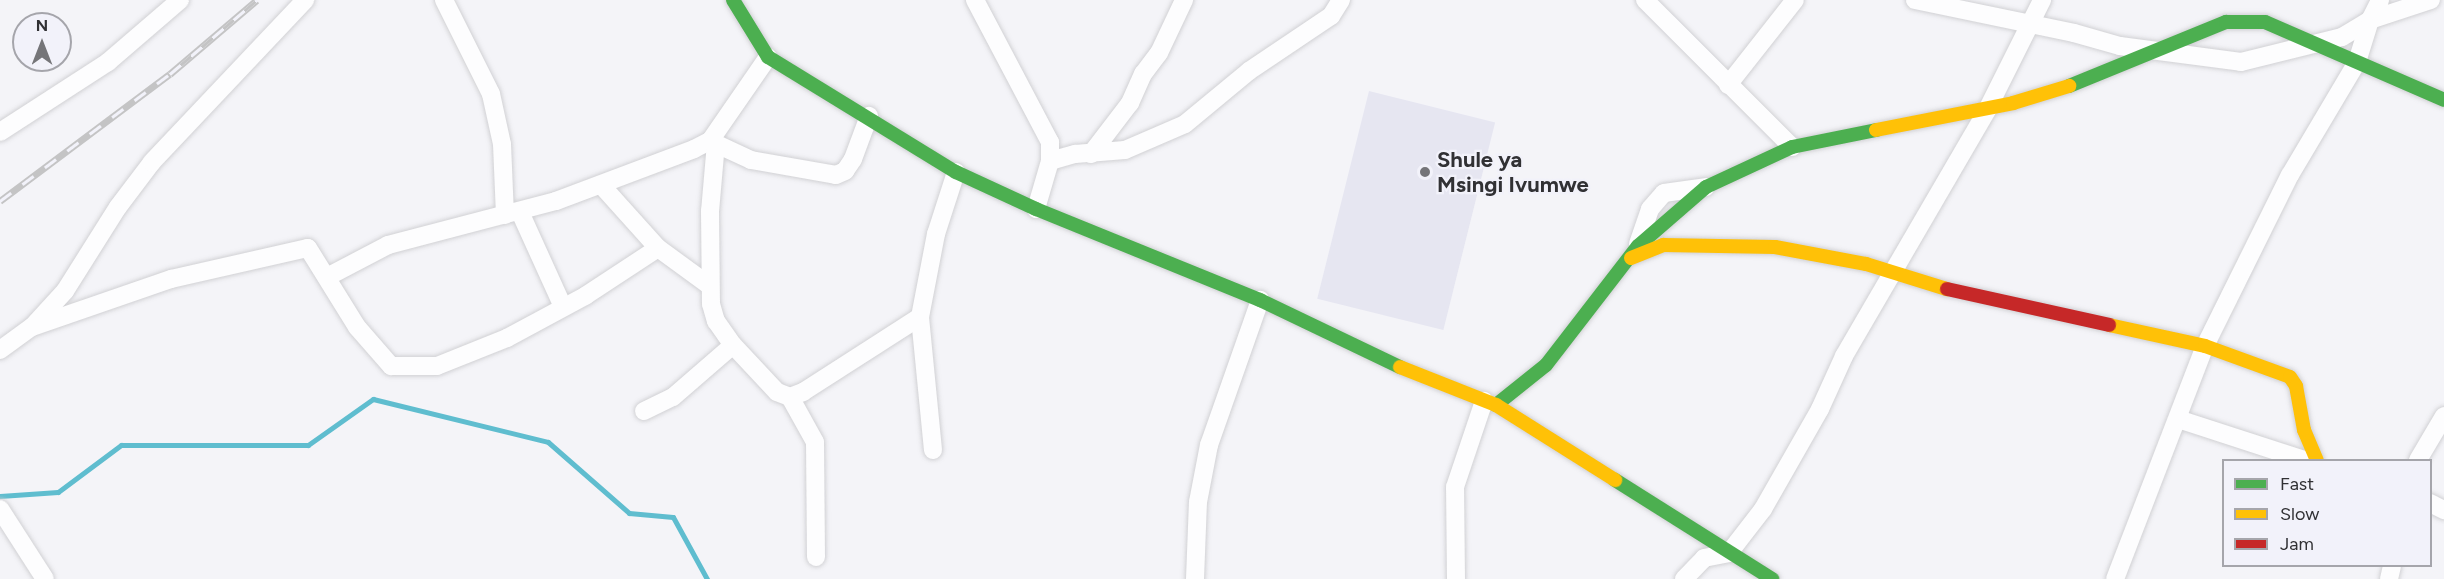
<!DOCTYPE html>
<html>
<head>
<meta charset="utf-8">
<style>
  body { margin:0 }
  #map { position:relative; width:2444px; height:579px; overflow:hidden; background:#f4f4f8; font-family:Figtree,sans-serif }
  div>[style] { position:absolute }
  .built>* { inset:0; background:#e6e6f1; transform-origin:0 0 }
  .stream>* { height:5px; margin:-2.5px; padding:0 2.5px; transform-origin:2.5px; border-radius:2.5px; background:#5fbdcf }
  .roads { filter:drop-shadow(0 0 2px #d1d1d4) drop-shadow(0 0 2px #d1d1d4) }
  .street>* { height:18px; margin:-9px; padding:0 9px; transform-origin:9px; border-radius:9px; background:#fdfdfe }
  .fast>* { height:14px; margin:-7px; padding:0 7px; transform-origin:7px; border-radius:7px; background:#4caf50 }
  .slow>* { height:14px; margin:-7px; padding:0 7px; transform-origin:7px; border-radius:7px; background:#ffc107 }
  .jam>* { height:14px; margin:-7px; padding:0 7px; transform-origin:7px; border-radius:7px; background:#c62828 }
  .rail>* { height:7px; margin-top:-3.5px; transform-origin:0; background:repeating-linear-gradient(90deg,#f2f2fa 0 14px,#c4c4c5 0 28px); box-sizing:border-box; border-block:2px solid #c4c4c5 }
  .dots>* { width:16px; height:16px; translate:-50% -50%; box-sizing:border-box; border:3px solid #f2f2fa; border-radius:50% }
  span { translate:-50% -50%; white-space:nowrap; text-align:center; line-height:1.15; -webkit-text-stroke:4.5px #f2f2fa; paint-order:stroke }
  .poi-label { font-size:22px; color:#313134; font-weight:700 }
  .left { translate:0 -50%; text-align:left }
  .legend { position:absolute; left:2222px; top:459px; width:210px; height:108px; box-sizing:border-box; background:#f2f2fa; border:2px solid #a5a5ab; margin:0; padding:8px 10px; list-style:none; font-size:18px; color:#313134 }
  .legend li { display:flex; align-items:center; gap:12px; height:30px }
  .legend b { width:30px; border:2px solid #a5a5ab }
  .north { position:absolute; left:12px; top:12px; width:60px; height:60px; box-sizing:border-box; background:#f2f2fa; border:2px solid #a5a5ab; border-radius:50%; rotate:0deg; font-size:16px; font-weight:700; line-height:24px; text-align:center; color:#313134 }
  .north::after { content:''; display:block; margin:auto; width:21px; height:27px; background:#757579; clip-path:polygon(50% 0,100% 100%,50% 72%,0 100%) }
</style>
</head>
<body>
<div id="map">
  <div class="built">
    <div style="left:1369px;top:91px;width:130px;height:214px;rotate:14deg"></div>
  </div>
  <div class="stream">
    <div style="left:0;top:496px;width:58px;rotate:-3.9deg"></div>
    <div style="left:58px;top:492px;width:79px;rotate:-36.7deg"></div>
    <div style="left:121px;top:445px;width:187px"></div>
    <div style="left:308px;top:445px;width:80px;rotate:-35.3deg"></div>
    <div style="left:373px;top:399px;width:180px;rotate:13.8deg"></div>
    <div style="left:548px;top:442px;width:108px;rotate:41.2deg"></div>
    <div style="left:629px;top:513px;width:44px;rotate:5.2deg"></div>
    <div style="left:673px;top:517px;width:71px;rotate:61.3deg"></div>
  </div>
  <div class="roads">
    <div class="street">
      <div style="left:444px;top:0;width:105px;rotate:63.4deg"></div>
      <div style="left:491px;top:94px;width:51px;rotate:77.6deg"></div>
      <div style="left:502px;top:144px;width:71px;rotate:87.6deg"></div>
      <div style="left:975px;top:0;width:161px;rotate:62.2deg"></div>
      <div style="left:1050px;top:142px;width:19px;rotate:90deg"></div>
      <div style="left:1050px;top:161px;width:50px;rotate:106.3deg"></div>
      <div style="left:1645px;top:0;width:208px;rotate:45deg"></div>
      <div style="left:1915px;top:0;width:162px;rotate:11.7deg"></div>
      <div style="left:2074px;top:33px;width:48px;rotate:15.8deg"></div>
      <div style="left:2120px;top:46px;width:122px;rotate:7.5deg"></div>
      <div style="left:2241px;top:62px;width:104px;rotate:-13.9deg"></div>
      <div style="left:2342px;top:37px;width:33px;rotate:-31deg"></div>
      <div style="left:2370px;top:20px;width:22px;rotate:-63deg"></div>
      <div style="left:1728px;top:85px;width:108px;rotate:-51.8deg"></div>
      <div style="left:0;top:132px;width:129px;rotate:-32.9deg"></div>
      <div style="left:108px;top:62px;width:95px;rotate:-40.7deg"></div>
      <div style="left:710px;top:141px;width:45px;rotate:24.9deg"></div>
      <div style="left:751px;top:160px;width:86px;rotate:10deg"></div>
      <div style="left:836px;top:175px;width:10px;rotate:-24deg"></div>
      <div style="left:845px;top:171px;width:14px;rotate:-56deg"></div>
      <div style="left:853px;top:159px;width:46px;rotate:-69.6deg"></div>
      <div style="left:716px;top:143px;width:68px;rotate:95deg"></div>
      <div style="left:710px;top:211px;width:93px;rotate:89.4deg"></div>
      <div style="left:711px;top:304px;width:18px;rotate:74deg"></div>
      <div style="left:716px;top:321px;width:29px;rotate:55deg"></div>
      <div style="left:733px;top:345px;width:64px;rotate:46.9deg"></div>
      <div style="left:777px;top:392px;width:14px;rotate:21deg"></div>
      <div style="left:790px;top:397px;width:14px;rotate:-21deg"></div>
      <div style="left:803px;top:392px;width:139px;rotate:-32.7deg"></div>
      <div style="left:1091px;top:154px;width:64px;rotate:-52.6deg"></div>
      <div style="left:1130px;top:103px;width:32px;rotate:-66deg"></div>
      <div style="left:1143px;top:74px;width:26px;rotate:-53deg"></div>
      <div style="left:1159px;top:53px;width:59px;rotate:-64.7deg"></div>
      <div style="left:1050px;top:161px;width:26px;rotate:-16deg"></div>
      <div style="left:1075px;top:154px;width:50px;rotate:-4.6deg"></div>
      <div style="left:1125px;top:150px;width:65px;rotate:-23.4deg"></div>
      <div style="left:1185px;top:124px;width:83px;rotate:-39.6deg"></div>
      <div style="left:1249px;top:71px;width:99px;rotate:-33.9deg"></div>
      <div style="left:1331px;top:16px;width:19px;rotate:-58deg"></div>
      <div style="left:603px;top:187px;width:82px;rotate:48deg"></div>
      <div style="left:658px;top:248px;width:64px;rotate:36.2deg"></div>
      <div style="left:520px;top:212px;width:104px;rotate:65.6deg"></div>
      <div style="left:1638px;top:244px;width:37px;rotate:-71deg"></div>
      <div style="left:1650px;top:209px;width:21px;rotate:-49deg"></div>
      <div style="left:1664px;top:193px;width:42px;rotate:-8.1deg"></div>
      <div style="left:327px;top:277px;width:69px;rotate:-27.7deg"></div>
      <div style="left:388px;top:245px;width:174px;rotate:-14.7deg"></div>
      <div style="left:556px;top:201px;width:147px;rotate:-20.6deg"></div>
      <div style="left:694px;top:149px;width:18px;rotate:-27deg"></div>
      <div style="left:710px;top:141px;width:102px;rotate:-55.4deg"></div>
      <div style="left:32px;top:327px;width:147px;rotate:-19.1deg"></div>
      <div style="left:171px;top:279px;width:140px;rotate:-12.8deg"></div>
      <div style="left:308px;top:248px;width:93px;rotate:58.2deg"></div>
      <div style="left:357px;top:327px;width:52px;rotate:48.9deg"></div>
      <div style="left:391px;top:366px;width:46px"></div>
      <div style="left:437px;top:366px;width:75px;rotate:-21.8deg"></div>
      <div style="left:507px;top:338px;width:89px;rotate:-28.3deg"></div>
      <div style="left:585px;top:296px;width:87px;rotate:-33.3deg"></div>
      <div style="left:0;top:350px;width:39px;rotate:-36deg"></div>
      <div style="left:32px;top:327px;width:49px;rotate:-47.5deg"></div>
      <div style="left:65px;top:291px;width:99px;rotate:-57.8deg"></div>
      <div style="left:118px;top:207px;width:56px;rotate:-52.9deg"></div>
      <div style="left:152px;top:162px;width:223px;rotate:-46.6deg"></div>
      <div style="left:790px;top:397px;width:51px;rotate:60.9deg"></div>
      <div style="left:815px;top:442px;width:115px;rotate:89.5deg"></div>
      <div style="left:644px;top:411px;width:32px;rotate:-26deg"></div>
      <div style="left:673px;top:397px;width:79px;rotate:-40.9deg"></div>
      <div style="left:2178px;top:419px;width:133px;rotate:18deg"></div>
      <div style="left:933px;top:450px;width:134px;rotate:-95.6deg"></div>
      <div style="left:920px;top:317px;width:85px;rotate:-79.1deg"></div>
      <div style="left:936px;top:234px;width:65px;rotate:-72.1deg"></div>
      <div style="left:2418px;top:460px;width:51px;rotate:-59.4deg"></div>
      <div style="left:2430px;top:503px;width:16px;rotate:27deg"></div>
      <div style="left:0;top:509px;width:83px;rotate:57.3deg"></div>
      <div style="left:1195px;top:579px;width:77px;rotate:-87.8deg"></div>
      <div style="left:1198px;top:502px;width:58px;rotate:-79.1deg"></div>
      <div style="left:1209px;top:445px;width:154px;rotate:-70.6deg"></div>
      <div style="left:1456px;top:579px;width:92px;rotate:-90.6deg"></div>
      <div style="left:1455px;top:487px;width:91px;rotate:-71.4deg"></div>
      <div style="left:1684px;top:579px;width:29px;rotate:-46deg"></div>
      <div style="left:1704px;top:558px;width:25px;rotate:-11deg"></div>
      <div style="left:1729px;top:553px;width:56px;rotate:-52.3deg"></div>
      <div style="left:1763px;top:509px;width:115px;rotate:-60.3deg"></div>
      <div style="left:1820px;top:409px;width:58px;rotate:-65.6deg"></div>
      <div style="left:1844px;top:356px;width:285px;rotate:-59.8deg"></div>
      <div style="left:1987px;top:110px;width:123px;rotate:-63.4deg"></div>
      <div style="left:2115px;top:579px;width:250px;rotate:-68.9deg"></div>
      <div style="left:2205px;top:346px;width:191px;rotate:-63.6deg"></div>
      <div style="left:2290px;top:175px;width:131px;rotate:-59.3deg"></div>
      <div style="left:2357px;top:62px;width:44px;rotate:-72.8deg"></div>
      <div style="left:2370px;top:20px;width:64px;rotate:-18.2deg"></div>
      <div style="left:2389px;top:579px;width:13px;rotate:-77deg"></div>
    </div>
    <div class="fast">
      <div style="left:733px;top:0;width:67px;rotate:58.4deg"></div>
      <div style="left:768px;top:57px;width:220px;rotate:31.5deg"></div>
      <div style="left:956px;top:172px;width:88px;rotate:24.8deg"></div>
      <div style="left:1036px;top:209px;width:242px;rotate:22.1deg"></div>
      <div style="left:1260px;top:300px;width:155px;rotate:25.6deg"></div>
      <div style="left:2069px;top:86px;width:170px;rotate:-22.2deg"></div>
      <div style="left:2226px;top:22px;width:39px"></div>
      <div style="left:2265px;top:22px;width:195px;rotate:23.5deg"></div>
      <div style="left:1496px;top:405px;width:64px;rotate:-38.7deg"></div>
      <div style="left:1546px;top:365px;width:150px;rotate:-52.3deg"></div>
      <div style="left:1638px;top:246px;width:90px;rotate:-40.9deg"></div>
      <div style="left:1706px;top:187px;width:95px;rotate:-24.9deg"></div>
      <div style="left:1792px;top:147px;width:86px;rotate:-11.4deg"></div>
      <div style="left:1615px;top:480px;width:186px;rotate:32.2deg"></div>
    </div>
    <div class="slow">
      <div style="left:1876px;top:130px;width:140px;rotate:-11.1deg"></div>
      <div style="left:2013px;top:103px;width:59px;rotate:-16.9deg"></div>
      <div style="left:1631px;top:258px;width:35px;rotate:-22deg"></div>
      <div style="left:1663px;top:245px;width:112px;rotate:1deg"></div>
      <div style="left:1775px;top:247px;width:93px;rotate:10.6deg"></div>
      <div style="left:1866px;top:264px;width:85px;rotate:17.2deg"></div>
      <div style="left:2109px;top:325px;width:98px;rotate:12.3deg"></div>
      <div style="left:2205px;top:346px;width:90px;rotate:20deg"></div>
      <div style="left:2290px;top:377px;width:11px;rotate:56deg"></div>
      <div style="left:2296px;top:386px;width:45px;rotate:79.7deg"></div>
      <div style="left:2304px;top:430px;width:33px;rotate:67deg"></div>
      <div style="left:1400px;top:367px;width:103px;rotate:21.6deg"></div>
      <div style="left:1496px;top:405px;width:141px;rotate:32.2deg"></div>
    </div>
    <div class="jam">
      <div style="left:1947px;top:289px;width:166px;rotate:12.5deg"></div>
    </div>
  </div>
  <div class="rail">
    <div style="left:0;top:201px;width:212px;rotate:-36.8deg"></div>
    <div style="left:170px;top:74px;width:114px;rotate:-40.4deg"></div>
  </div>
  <div class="dots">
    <div style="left:1425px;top:172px;background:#757579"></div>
  </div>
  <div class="poi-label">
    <span class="left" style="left:1437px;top:172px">Shule ya<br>Msingi Ivumwe</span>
  </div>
  <ul class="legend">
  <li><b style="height:8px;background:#4caf50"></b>Fast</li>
  <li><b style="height:8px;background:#ffc107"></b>Slow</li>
  <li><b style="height:8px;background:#c62828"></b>Jam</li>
  </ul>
  <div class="north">N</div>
</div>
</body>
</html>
